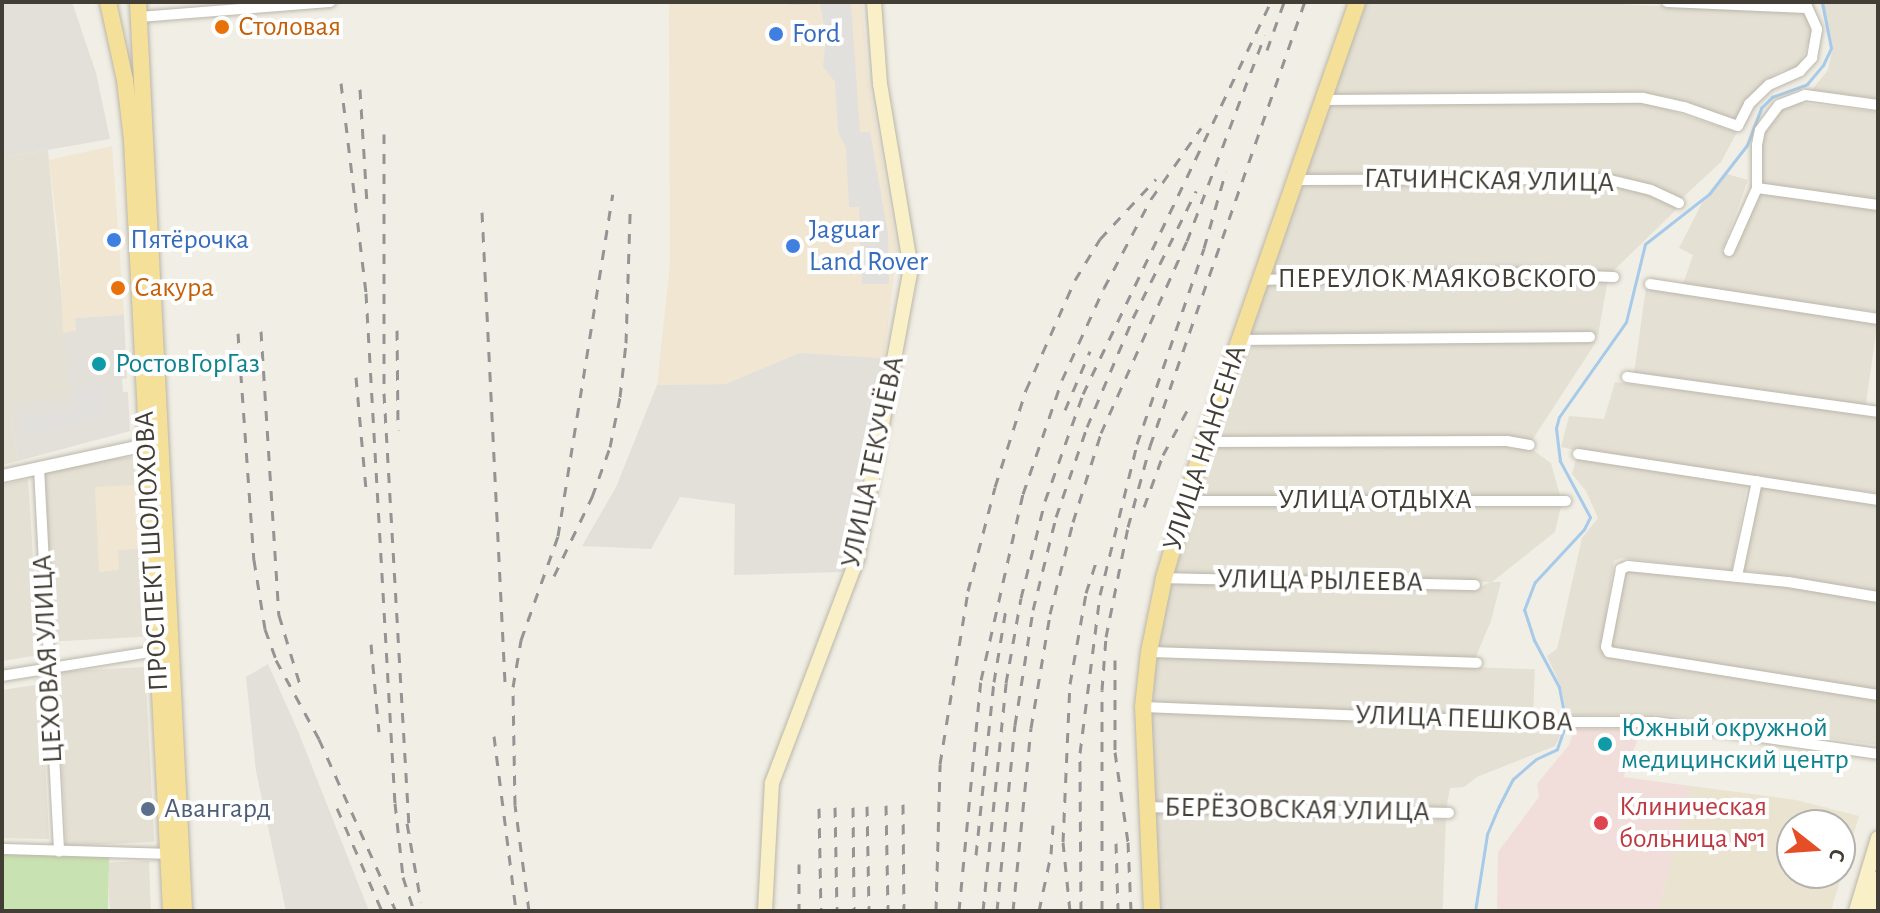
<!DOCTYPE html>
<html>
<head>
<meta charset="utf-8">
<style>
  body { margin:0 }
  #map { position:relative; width:1880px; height:913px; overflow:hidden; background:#f1eee5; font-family:"Alegreya Sans",sans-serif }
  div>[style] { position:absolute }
  .residential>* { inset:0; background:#e4e0d4; transform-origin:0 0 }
  .commercial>* { inset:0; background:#f1e6d2 }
  .industrial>* { inset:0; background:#e3e0da }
  .education>* { inset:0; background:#e9e3d0 }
  .medical>* { inset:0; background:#f1deda }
  .green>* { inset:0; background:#c9e2b1; transform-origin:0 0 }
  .parking>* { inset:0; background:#e2e0dd }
  .stream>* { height:3px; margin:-1.5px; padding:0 1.5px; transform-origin:1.5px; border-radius:1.5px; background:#a6cae9 }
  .roads { filter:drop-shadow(0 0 2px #bbb6a9) drop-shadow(0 0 2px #bbb6a9) }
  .minor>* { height:10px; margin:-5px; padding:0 5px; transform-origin:5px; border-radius:5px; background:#fff }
  .tertiary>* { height:12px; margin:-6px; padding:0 6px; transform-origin:6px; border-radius:6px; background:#fff }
  .secondary>* { height:14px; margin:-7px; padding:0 7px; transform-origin:7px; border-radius:7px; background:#f9f0c7 }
  .primary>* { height:16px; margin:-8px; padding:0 8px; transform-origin:8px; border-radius:8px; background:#f5e09a }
  .rail>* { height:3px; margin-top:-1.5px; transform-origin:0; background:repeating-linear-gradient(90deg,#949494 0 10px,transparent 0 20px) }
  .dots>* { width:22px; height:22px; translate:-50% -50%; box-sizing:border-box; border:4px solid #fff; border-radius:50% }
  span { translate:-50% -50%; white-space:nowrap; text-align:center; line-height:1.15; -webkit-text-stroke:8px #fff; paint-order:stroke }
  .food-label { font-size:28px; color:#c56008 }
  .left { translate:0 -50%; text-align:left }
  .shop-label { font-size:28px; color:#366cbe }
  .street-label { font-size:28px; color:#433e35 }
  .culture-label { font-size:28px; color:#0d838f }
  .health-label { font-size:28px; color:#be3a42 }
  .service-label { font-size:28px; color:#4e5e75 }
  .frame { position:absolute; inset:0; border:4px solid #433e35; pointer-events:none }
  .north { position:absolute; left:1776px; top:809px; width:80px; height:80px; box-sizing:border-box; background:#fff; border:2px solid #b4b2ae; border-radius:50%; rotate:107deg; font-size:22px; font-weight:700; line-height:32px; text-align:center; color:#433e35 }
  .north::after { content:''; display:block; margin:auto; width:28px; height:36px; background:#e64e27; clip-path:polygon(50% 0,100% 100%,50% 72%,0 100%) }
</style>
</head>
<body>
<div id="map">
  <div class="residential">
    <div style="clip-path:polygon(1365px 2px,1572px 2px,1804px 12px,1812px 22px,1813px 32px,1798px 69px,1782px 70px,1764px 83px,1747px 100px,1734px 120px,1688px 102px,1662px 96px,1331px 98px)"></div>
    <div style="clip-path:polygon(1820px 2px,1878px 2px,1878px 99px,1812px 90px,1828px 70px,1832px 50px)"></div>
    <div style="clip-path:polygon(1643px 102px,1737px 132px,1721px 162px,1680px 200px,1653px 186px,1606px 175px,1301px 179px,1329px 103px)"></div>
    <div style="clip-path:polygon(1793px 102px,1878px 112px,1878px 202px,1755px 186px,1760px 130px,1783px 106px)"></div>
    <div style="clip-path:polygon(48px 150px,70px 391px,67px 396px,11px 415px,18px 461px,2px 465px,2px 158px)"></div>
    <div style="clip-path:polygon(1727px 174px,1748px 180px,1722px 251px,1731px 255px,1754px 192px,1878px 210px,1878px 312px,1682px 287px,1693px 255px,1679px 248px,1703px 201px)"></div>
    <div style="clip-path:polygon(1606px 181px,1661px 198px,1677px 209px,1610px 274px,1265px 277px,1300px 182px)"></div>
    <div style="clip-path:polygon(1505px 276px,1608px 279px,1598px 335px,1246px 336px,1263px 282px)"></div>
    <div style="left:1646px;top:288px;width:234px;height:86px;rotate:8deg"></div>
    <div style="clip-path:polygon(1244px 342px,1596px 342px,1531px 442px,1212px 440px)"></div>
    <div style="clip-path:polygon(1615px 382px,1878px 415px,1878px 493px,1612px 458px,1561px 447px,1569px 416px,1604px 419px)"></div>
    <div style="clip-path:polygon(1507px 444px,1530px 448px,1551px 463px,1561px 499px,1489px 496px,1194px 499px,1209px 445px)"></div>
    <div style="clip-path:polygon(1577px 456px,1747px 483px,1732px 571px,1621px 558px,1614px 561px,1601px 648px,1607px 652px,1878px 695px,1878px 745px,1657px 714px,1567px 715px,1561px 687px,1547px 656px,1557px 649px,1582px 538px,1598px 518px,1586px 491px,1572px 474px)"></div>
    <div style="left:134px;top:457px;width:180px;height:90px;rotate:87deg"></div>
    <div style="clip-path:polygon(28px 479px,39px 655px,2px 661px,2px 485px)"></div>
    <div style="clip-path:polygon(1752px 484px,1878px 502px,1878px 592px,1743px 570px)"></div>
    <div style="clip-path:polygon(1562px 502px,1555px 532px,1492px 582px,1501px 582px,1491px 621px,1474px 661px,1157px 651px,1171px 582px,1479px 588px,1490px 582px,1172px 575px,1192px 503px)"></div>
    <div style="clip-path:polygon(1619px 568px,1789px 583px,1878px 599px,1878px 690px,1610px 648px)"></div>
    <div style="left:1155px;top:656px;width:380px;height:50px;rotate:2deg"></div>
    <div style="left:145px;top:667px;width:175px;height:88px;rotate:87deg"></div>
    <div style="clip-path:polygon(41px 684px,49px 839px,2px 838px,2px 690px)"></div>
    <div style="clip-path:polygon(1148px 710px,1566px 724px,1555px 746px,1477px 777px,1464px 787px,1450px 788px,1446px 810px,1149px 804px)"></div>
    <div style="left:1150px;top:809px;width:296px;height:102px;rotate:2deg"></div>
    <div style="left:149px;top:861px;width:50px;height:41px;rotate:88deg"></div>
  </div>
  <div class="commercial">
    <div style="clip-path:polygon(654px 2px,862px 2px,868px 77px,897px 250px,884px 358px,799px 353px,726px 384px,657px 385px,670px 264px,669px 3px)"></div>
    <div style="clip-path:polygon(112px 146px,124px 315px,75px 318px,76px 332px,63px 333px,59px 242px,49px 160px)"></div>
    <div style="clip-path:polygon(135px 485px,139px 549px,118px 550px,119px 570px,99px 572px,95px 487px)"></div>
  </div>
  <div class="industrial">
    <div style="clip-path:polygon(2px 2px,72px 2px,96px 73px,110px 139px,2px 158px)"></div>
    <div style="clip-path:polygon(124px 315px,127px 378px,122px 379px,123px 392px,128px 392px,130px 431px,18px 461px,11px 415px,15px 404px,67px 396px,70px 391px,63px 333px,76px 331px,75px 318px)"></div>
    <div style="clip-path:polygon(799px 353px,884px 358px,844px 572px,734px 575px,735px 504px,680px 497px,651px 549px,582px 546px,616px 487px,657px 385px,726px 384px)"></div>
    <div style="clip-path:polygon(268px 664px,298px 731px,369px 911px,286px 911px,256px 771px,246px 677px)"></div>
  </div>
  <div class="education">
    <div style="clip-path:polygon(evenodd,1691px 786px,1796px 800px,1859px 816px,1831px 911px,1658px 911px,1691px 786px,1792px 825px,1840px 825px,1840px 873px,1792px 873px,1792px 825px)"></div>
  </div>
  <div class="medical">
    <div style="clip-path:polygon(1575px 729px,1642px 729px,1623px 777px,1691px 786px,1658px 911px,1497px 911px,1498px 852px,1539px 797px,1537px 784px,1569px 745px)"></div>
  </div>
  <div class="green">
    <div style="left:2px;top:854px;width:107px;height:57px;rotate:1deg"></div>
  </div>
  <div class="parking">
    <div style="clip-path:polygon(790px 2px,851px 2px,860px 132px,870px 132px,888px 233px,889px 284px,862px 284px,859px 207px,849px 207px,846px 148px,838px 132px,835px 82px,823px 67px,826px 36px,820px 4px,790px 5px)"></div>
    <div style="clip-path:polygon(106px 386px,108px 413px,27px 435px,23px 420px,76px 408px,74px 388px)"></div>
  </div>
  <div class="stream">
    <div style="left:1565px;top:718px;width:32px;rotate:-101deg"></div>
    <div style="left:1559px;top:687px;width:53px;rotate:-118deg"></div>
    <div style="left:1534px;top:640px;width:32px;rotate:-108deg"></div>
    <div style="left:1524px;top:610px;width:30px;rotate:-69deg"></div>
    <div style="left:1535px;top:582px;width:72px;rotate:-47.2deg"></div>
    <div style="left:1584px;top:529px;width:13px;rotate:-63deg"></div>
    <div style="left:1590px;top:517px;width:64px;rotate:-118.2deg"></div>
    <div style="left:1560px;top:461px;width:33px;rotate:-97deg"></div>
    <div style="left:1556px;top:428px;width:11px;rotate:-75deg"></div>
    <div style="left:1559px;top:417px;width:116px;rotate:-54.8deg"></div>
    <div style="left:1626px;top:322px;width:80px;rotate:-76.3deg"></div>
    <div style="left:1645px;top:244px;width:81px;rotate:-38deg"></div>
    <div style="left:1709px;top:194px;width:62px;rotate:-52.2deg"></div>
    <div style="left:1747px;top:145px;width:40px;rotate:-69deg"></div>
    <div style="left:1761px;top:108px;width:16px;rotate:-45deg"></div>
    <div style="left:1772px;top:97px;width:37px;rotate:-20deg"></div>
    <div style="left:1807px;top:84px;width:25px;rotate:-50deg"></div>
    <div style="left:1823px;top:65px;width:19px;rotate:-65deg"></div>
    <div style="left:1831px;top:48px;width:47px;rotate:-101.1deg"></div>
    <div style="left:1475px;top:911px;width:78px;rotate:-81.1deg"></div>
    <div style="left:1487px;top:834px;width:30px;rotate:-67deg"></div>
    <div style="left:1499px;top:806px;width:30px;rotate:-63deg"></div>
    <div style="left:1513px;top:779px;width:30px;rotate:-41deg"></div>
    <div style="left:1536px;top:759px;width:23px;rotate:-25deg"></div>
    <div style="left:1557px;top:749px;width:24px;rotate:-71deg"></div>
  </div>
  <div class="roads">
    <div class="minor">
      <div style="left:1667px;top:2px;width:140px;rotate:2.5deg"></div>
      <div style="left:138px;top:17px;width:193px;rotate:-4.5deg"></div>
      <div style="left:1323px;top:100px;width:320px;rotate:-0.4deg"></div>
      <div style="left:1643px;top:98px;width:42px;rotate:12.4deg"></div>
      <div style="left:1684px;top:107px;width:57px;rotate:19.4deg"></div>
      <div style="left:1738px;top:126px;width:25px;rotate:-63deg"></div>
      <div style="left:1749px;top:104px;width:28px;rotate:-44deg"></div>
      <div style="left:1769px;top:85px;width:34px;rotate:-24deg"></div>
      <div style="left:1800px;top:71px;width:18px;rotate:-47deg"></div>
      <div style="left:1812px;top:58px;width:29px;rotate:-80deg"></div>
      <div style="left:1817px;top:29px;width:30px;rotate:-114deg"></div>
      <div style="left:1296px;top:180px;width:310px;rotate:-0.2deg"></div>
      <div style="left:1606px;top:179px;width:46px;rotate:13.7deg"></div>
      <div style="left:1651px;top:190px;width:31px;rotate:25deg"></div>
      <div style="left:1757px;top:188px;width:122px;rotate:8deg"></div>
      <div style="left:1729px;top:251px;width:69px;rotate:-66deg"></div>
      <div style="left:1757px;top:188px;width:43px;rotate:-90deg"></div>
      <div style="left:1757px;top:145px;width:15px;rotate:-79deg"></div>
      <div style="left:1760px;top:130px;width:31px;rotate:-53deg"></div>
      <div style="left:1779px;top:105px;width:28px;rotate:-21deg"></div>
      <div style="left:1805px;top:95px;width:74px;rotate:7.8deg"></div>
      <div style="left:1260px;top:280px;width:245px;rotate:-1.6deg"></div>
      <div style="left:1505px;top:273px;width:109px;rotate:2.1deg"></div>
      <div style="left:1650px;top:284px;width:231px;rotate:8.7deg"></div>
      <div style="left:1239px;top:340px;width:351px;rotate:-0.5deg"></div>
      <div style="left:1627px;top:377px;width:253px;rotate:7.9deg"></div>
      <div style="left:1204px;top:442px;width:303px;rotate:-0.2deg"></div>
      <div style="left:1507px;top:441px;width:23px;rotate:10deg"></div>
      <div style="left:1578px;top:454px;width:304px;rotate:8.7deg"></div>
      <div style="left:39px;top:468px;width:384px;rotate:87deg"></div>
      <div style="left:1184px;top:501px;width:382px"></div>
      <div style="left:1737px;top:576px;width:97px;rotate:-78.1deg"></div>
      <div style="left:1164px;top:578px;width:311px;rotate:1.3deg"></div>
      <div style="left:1878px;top:597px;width:91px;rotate:-170.5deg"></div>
      <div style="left:1788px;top:582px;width:161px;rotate:-174.3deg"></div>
      <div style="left:1628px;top:566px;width:8px;rotate:157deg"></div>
      <div style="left:1621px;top:569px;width:79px;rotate:100.9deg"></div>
      <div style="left:1606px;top:647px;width:6px;rotate:59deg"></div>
      <div style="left:1609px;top:652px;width:272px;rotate:9.1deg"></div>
      <div style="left:1149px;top:652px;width:328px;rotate:1.9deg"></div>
      <div style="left:2px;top:676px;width:157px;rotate:-9.2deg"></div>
      <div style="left:1143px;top:707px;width:380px;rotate:2.3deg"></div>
      <div style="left:1523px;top:722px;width:133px"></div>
      <div style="left:1656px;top:722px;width:224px;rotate:8.2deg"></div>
      <div style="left:1145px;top:807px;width:304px;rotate:1.1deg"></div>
      <div style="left:2px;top:849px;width:165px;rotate:1.7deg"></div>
    </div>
    <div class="tertiary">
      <div style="left:2px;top:476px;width:157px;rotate:-12.2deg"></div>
    </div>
    <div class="secondary">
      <div style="left:765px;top:911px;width:128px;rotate:-86.9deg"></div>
      <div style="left:772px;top:783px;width:240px;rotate:-69.2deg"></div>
      <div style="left:857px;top:559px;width:295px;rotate:-79.5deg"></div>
      <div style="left:911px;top:269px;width:188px;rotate:-99.5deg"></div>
      <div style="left:880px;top:84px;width:82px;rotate:-94.2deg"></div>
      <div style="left:1856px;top:911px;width:76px;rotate:-73.2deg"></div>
      <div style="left:1868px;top:911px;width:34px;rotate:-73deg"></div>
    </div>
    <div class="primary">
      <div style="left:108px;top:2px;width:80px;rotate:77.7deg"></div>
      <div style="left:125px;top:80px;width:60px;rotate:83.3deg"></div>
      <div style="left:132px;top:140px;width:772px;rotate:87.1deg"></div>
      <div style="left:138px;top:2px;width:910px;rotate:87.1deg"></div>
      <div style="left:1152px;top:911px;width:204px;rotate:-92.5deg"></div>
      <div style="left:1143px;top:707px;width:55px;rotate:-83.8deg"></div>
      <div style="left:1149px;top:652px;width:76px;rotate:-78.5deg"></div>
      <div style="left:1164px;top:578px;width:142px;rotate:-73.6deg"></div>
      <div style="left:1204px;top:442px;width:466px;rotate:-70.8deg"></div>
    </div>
  </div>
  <div class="rail">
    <div style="left:1267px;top:50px;width:51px;rotate:-70.5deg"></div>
    <div style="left:341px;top:83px;width:211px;rotate:83.2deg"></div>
    <div style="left:366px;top:293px;width:511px;rotate:86.75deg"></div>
    <div style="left:395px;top:803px;width:74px;rotate:83.8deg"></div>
    <div style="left:403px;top:877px;width:36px;rotate:72deg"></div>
    <div style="left:360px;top:89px;width:116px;rotate:86.5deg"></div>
    <div style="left:384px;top:134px;width:259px;rotate:90deg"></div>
    <div style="left:384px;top:393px;width:441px;rotate:86.7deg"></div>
    <div style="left:482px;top:212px;width:475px;rotate:87.2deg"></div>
    <div style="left:397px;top:330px;width:100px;rotate:89.4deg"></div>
    <div style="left:261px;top:331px;width:285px;rotate:86.4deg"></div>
    <div style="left:279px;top:615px;width:79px;rotate:73.2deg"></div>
    <div style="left:238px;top:333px;width:228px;rotate:86deg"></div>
    <div style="left:254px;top:560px;width:70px;rotate:80.9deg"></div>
    <div style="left:265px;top:629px;width:33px;rotate:70deg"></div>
    <div style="left:276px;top:660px;width:90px;rotate:61.4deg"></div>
    <div style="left:319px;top:739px;width:188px;rotate:65.9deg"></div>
    <div style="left:356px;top:377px;width:112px;rotate:84.9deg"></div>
    <div style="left:1065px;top:410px;width:64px;rotate:-67deg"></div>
    <div style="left:1144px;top:507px;width:55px;rotate:-69.9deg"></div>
    <div style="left:1163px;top:455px;width:57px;rotate:-61.6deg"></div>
    <div style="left:554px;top:576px;width:88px;rotate:-64.3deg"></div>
    <div style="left:592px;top:497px;width:53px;rotate:-70.2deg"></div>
    <div style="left:610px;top:447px;width:51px;rotate:-78.7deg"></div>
    <div style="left:620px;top:397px;width:54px;rotate:-83.7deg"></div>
    <div style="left:626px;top:343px;width:130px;rotate:-88.2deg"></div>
    <div style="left:371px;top:644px;width:88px;rotate:84.8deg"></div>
    <div style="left:1115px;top:660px;width:92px;rotate:90deg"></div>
    <div style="left:1115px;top:752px;width:91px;rotate:81.8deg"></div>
    <div style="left:1128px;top:842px;width:69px;rotate:87.5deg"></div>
    <div style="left:494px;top:736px;width:176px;rotate:82.8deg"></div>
    <div style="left:903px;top:804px;width:107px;rotate:89.5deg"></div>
    <div style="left:886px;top:805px;width:106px;rotate:88.9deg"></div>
    <div style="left:867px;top:806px;width:105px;rotate:88.9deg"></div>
    <div style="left:835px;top:807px;width:104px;rotate:88.9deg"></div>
    <div style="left:853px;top:807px;width:104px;rotate:89.4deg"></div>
    <div style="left:337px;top:808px;width:112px;rotate:66.4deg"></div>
    <div style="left:819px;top:808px;width:103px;rotate:88.9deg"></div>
    <div style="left:407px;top:823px;width:80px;rotate:80deg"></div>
    <div style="left:1116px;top:843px;width:68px;rotate:88.3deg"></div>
    <div style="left:976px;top:855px;width:174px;rotate:-84.1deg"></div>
    <div style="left:994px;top:682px;width:74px;rotate:-80.7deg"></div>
    <div style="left:799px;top:864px;width:47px;rotate:90deg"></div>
    <div style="left:529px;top:911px;width:107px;rotate:-97.5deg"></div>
    <div style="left:515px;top:805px;width:118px;rotate:-91deg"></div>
    <div style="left:513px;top:687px;width:48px;rotate:-80.3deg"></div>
    <div style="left:521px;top:640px;width:110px;rotate:-70.4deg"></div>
    <div style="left:558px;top:536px;width:346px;rotate:-80.9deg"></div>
    <div style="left:936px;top:911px;width:147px;rotate:-88.4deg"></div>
    <div style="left:940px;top:764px;width:175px;rotate:-80.8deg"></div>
    <div style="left:968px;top:591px;width:107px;rotate:-75.4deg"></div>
    <div style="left:995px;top:487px;width:102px;rotate:-72.3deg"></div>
    <div style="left:1026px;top:390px;width:120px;rotate:-66deg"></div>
    <div style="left:1075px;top:280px;width:48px;rotate:-58.6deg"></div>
    <div style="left:1100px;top:239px;width:82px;rotate:-47deg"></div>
    <div style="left:959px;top:911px;width:232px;rotate:-84.6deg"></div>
    <div style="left:981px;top:680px;width:191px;rotate:-77.3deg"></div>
    <div style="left:1023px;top:494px;width:120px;rotate:-71.1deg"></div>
    <div style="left:1062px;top:380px;width:101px;rotate:-65.5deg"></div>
    <div style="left:1104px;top:288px;width:101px;rotate:-62.2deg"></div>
    <div style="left:1151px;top:199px;width:87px;rotate:-54.8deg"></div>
    <div style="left:983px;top:911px;width:229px;rotate:-84.2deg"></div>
    <div style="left:1006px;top:683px;width:86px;rotate:-80deg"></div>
    <div style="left:1021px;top:598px;width:100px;rotate:-76.1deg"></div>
    <div style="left:1045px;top:501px;width:114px;rotate:-70.4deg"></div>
    <div style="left:1083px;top:394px;width:435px;rotate:-64.4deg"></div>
    <div style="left:997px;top:911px;width:187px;rotate:-84.5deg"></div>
    <div style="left:1015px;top:725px;width:116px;rotate:-81.1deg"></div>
    <div style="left:1033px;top:610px;width:96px;rotate:-76.1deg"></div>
    <div style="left:1056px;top:517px;width:95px;rotate:-71deg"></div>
    <div style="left:1087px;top:427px;width:118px;rotate:-67.1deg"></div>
    <div style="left:1133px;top:318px;width:142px;rotate:-63.6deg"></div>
    <div style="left:1013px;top:911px;width:184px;rotate:-84.4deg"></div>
    <div style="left:1031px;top:728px;width:116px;rotate:-80.5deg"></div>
    <div style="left:1050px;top:614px;width:95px;rotate:-76deg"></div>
    <div style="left:1073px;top:522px;width:93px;rotate:-72.5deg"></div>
    <div style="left:1101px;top:433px;width:210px;rotate:-65.9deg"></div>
    <div style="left:1187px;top:241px;width:220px;rotate:-69.3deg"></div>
    <div style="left:1039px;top:911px;width:58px;rotate:-78.1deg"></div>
    <div style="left:1051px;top:854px;width:29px;rotate:-86deg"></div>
    <div style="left:1070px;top:911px;width:69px;rotate:-95.8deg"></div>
    <div style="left:1063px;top:842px;width:158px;rotate:-87.5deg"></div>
    <div style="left:1070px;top:684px;width:92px;rotate:-80deg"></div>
    <div style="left:1086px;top:593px;width:39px;rotate:-72deg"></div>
    <div style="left:1081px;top:911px;width:158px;rotate:-90.4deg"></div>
    <div style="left:1080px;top:753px;width:159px;rotate:-82.8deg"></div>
    <div style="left:1100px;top:595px;width:155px;rotate:-76.2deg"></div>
    <div style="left:1137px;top:444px;width:207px;rotate:-71.1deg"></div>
    <div style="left:1204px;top:248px;width:80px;rotate:-74.1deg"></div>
    <div style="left:1102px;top:911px;width:221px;rotate:-90deg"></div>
    <div style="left:1102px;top:690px;width:53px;rotate:-85.7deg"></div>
    <div style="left:1106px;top:637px;width:112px;rotate:-78.7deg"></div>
    <div style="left:1128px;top:527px;width:84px;rotate:-74.8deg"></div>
    <div style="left:1150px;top:446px;width:470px;rotate:-70.8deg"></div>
  </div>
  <div class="dots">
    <div style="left:222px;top:27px;background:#e8710a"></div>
    <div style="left:776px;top:34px;background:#3f7fe0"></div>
    <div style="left:114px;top:240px;background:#3f7fe0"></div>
    <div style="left:793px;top:246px;background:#3f7fe0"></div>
    <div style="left:118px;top:288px;background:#e8710a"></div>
    <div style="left:99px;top:364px;background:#0f9aa8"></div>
    <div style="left:1605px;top:744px;background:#0f9aa8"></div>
    <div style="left:148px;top:809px;background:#5c6f8a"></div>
    <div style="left:1601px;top:823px;background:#e0444e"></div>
  </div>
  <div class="food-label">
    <span class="left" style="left:238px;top:27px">Столовая</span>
    <span class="left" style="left:134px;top:288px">Сакура</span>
  </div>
  <div class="shop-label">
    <span class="left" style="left:792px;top:34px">Ford</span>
    <span class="left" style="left:809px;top:246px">Jaguar<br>Land Rover</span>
    <span class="left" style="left:130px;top:240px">Пятёрочка</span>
  </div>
  <div class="street-label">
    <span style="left:1489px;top:181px;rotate:1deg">ГАТЧИНСКАЯ УЛИЦА</span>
    <span style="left:1437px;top:279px">ПЕРЕУЛОК МАЯКОВСКОГО</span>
    <span style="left:1205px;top:448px;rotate:-72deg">УЛИЦА НАНСЕНА</span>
    <span style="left:873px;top:462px;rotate:-78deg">УЛИЦА ТЕКУЧЁВА</span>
    <span style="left:1375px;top:500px">УЛИЦА ОТДЫХА</span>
    <span style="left:152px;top:551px;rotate:-93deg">ПРОСПЕКТ ШОЛОХОВА</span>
    <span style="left:1320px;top:581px;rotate:1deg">УЛИЦА РЫЛЕЕВА</span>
    <span style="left:48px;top:659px;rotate:-93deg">ЦЕХОВАЯ УЛИЦА</span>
    <span style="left:1464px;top:719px;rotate:2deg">УЛИЦА ПЕШКОВА</span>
    <span style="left:1297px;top:810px;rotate:1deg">БЕРЁЗОВСКАЯ УЛИЦА</span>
  </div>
  <div class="culture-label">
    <span class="left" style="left:115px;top:364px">РостовГорГаз</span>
    <span class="left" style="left:1621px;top:744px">Южный окружной<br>медицинский центр</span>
  </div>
  <div class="health-label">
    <span class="left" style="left:1619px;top:823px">Клиническая<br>больница №1</span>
  </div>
  <div class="service-label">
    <span class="left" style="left:164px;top:809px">Авангард</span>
  </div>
  <div class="frame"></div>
  <div class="north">С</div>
</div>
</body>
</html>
